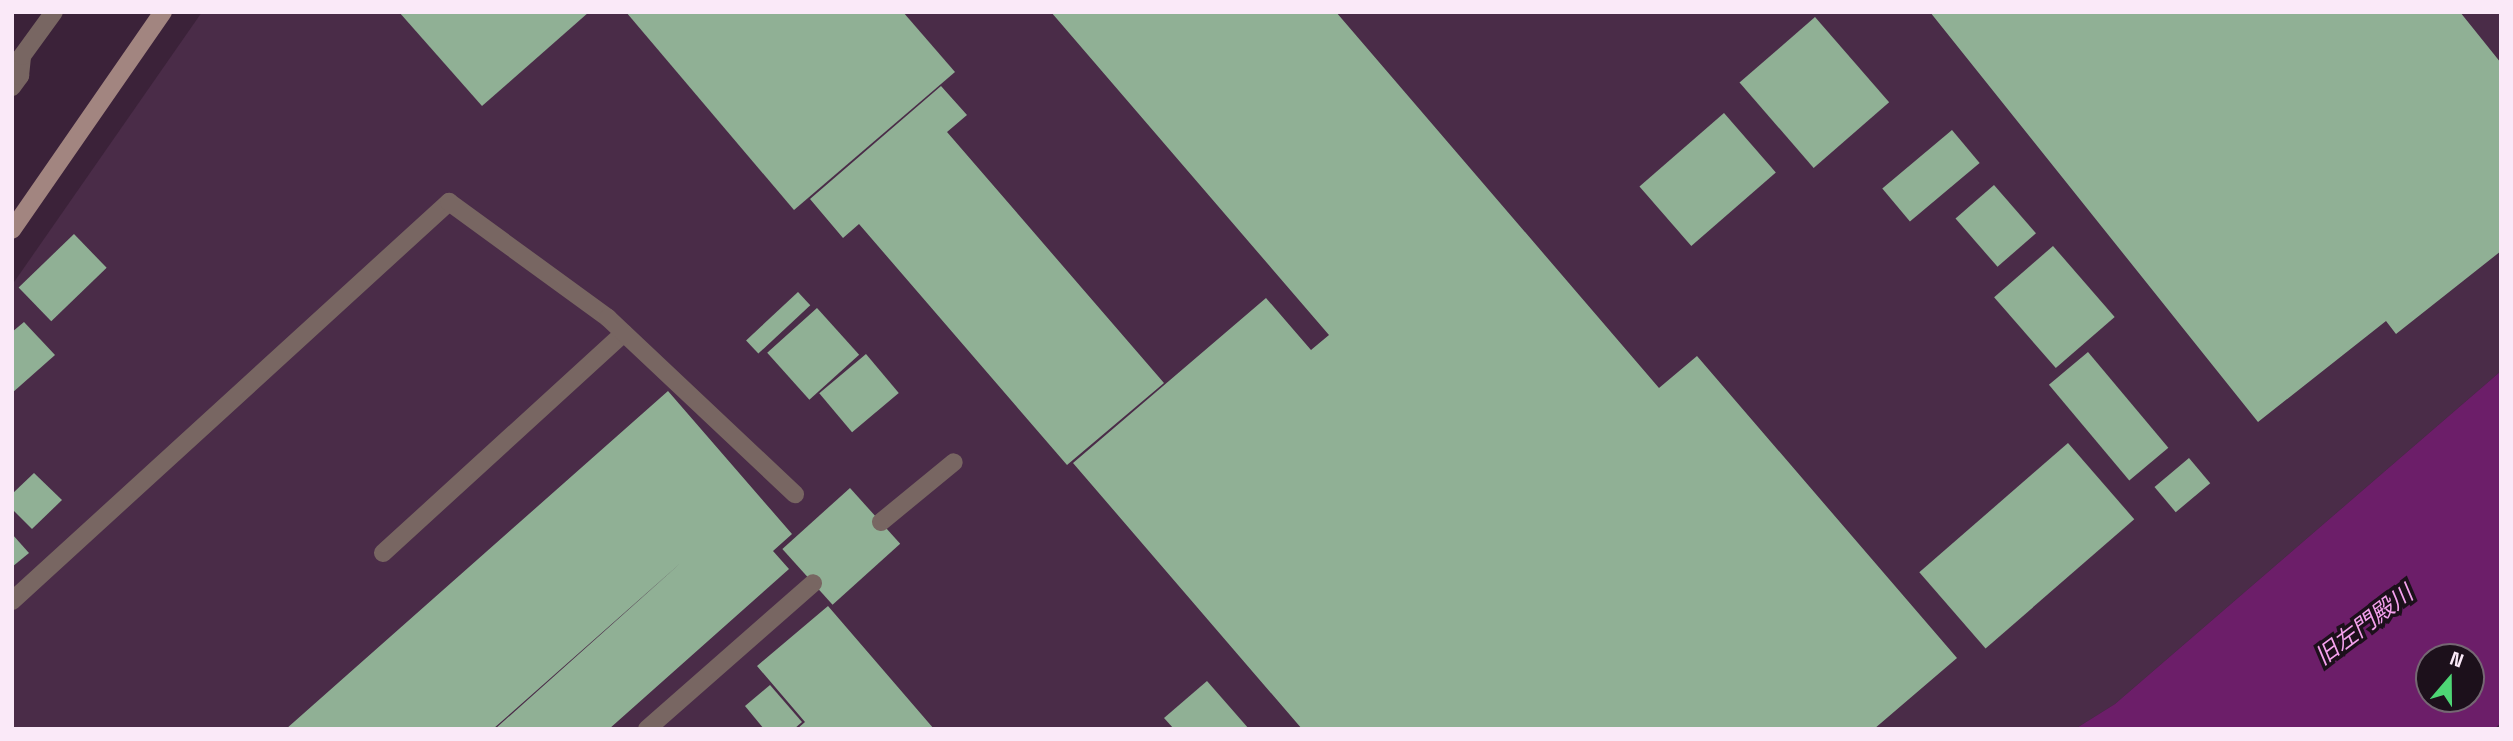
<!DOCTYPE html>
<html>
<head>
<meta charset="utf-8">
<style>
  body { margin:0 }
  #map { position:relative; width:2513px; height:741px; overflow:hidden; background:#3b2239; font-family:"Space Grotesk","Noto Sans JP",sans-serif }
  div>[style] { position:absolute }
  .built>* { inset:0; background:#4a2c48 }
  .water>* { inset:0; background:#6c1e69 }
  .building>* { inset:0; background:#90b095; transform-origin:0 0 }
  .lane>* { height:18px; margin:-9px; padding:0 9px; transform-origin:9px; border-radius:9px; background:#786662 }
  .secondary>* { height:18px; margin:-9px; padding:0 9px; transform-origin:9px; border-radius:9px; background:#a28580 }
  span { translate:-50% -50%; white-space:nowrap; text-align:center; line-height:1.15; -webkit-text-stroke:7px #1c101b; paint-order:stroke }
  .water-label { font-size:23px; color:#f5a2ee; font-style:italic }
  .frame { position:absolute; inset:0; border:14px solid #fae9f8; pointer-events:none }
  .north { position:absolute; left:2415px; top:643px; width:70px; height:70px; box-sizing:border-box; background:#1c101b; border:2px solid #756773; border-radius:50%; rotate:20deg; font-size:19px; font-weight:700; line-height:28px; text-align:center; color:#fae9f8 }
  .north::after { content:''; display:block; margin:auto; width:24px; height:32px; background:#4ed675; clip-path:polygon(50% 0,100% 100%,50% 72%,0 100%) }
</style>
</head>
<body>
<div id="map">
  <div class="built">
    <div style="clip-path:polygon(202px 12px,2501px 12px,2501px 371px,2115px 704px,2075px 729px,12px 729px,12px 285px)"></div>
  </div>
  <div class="water">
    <div style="clip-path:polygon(evenodd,2501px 371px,2501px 723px,2494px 729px,2075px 729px,2115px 704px,2501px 371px,2429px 657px,2471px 657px,2471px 699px,2429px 699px,2429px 657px)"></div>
  </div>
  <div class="building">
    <div style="clip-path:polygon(399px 12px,589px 12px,482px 106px)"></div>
    <div style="clip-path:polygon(626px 12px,903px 12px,955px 72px,794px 210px)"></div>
    <div style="clip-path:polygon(1051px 12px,1336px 12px,1659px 388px,1697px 356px,1957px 658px,1874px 729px,1302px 729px,1073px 463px,1266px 298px,1311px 350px,1329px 335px)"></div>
    <div style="clip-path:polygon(1930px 12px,2460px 12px,2501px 63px,2501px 251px,2396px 334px,2386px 321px,2258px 422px)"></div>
    <div style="left:1815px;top:17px;width:113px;height:100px;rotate:49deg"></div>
    <div style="clip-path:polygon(941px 86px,967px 115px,947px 132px,1164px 383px,1067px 465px,859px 224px,843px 238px,810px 199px)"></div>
    <div style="left:1724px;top:113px;width:79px;height:112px;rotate:49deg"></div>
    <div style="left:1952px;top:130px;width:43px;height:91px;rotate:50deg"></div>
    <div style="left:1994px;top:185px;width:64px;height:51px;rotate:49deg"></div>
    <div style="left:74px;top:234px;width:47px;height:77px;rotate:46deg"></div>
    <div style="left:2053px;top:246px;width:94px;height:78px;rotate:49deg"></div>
    <div style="left:798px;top:292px;width:18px;height:71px;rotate:47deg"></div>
    <div style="left:817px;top:308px;width:63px;height:67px;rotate:48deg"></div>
    <div style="clip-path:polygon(24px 322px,55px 355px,12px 393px,12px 332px)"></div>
    <div style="left:2088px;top:352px;width:125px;height:51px;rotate:50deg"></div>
    <div style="left:866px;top:354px;width:51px;height:61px;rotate:50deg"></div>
    <div style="clip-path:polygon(668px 391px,792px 534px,773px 551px,789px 569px,609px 729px,495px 729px,684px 560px,493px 729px,286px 729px)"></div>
    <div style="left:2068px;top:443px;width:101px;height:197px;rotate:49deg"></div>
    <div style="left:2189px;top:458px;width:33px;height:45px;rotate:50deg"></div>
    <div style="clip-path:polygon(34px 473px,62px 500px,32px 529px,12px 509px,12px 494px)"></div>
    <div style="left:850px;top:488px;width:75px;height:91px;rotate:48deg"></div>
    <div style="clip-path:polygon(12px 534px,29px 553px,12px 567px)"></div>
    <div style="clip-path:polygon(828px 606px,934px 729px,797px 729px,805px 722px,757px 666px)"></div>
    <div style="clip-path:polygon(1207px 681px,1249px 729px,1174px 729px,1164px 718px)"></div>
    <div style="clip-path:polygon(770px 685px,802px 722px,794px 729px,764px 729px,745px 706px)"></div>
  </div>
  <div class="lane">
    <div style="left:12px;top:87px;width:14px;rotate:-54deg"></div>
    <div style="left:20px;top:76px;width:20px;rotate:-84deg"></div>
    <div style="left:22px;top:56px;width:54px;rotate:-54deg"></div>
    <div style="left:881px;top:522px;width:94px;rotate:-39.4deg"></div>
    <div style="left:383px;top:553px;width:326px;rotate:-42.4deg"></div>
    <div style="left:12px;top:601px;width:592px;rotate:-42.4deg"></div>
    <div style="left:449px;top:202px;width:197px;rotate:36.1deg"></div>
    <div style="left:608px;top:318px;width:257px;rotate:43.3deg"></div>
    <div style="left:647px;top:729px;width:221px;rotate:-41.3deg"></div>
  </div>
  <div class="secondary">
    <div style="left:12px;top:230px;width:265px;rotate:-55.3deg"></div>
  </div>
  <div class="water-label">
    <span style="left:2364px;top:625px;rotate:-37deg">旧左門殿川</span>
  </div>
  <div class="frame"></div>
  <div class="north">N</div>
</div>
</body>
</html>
